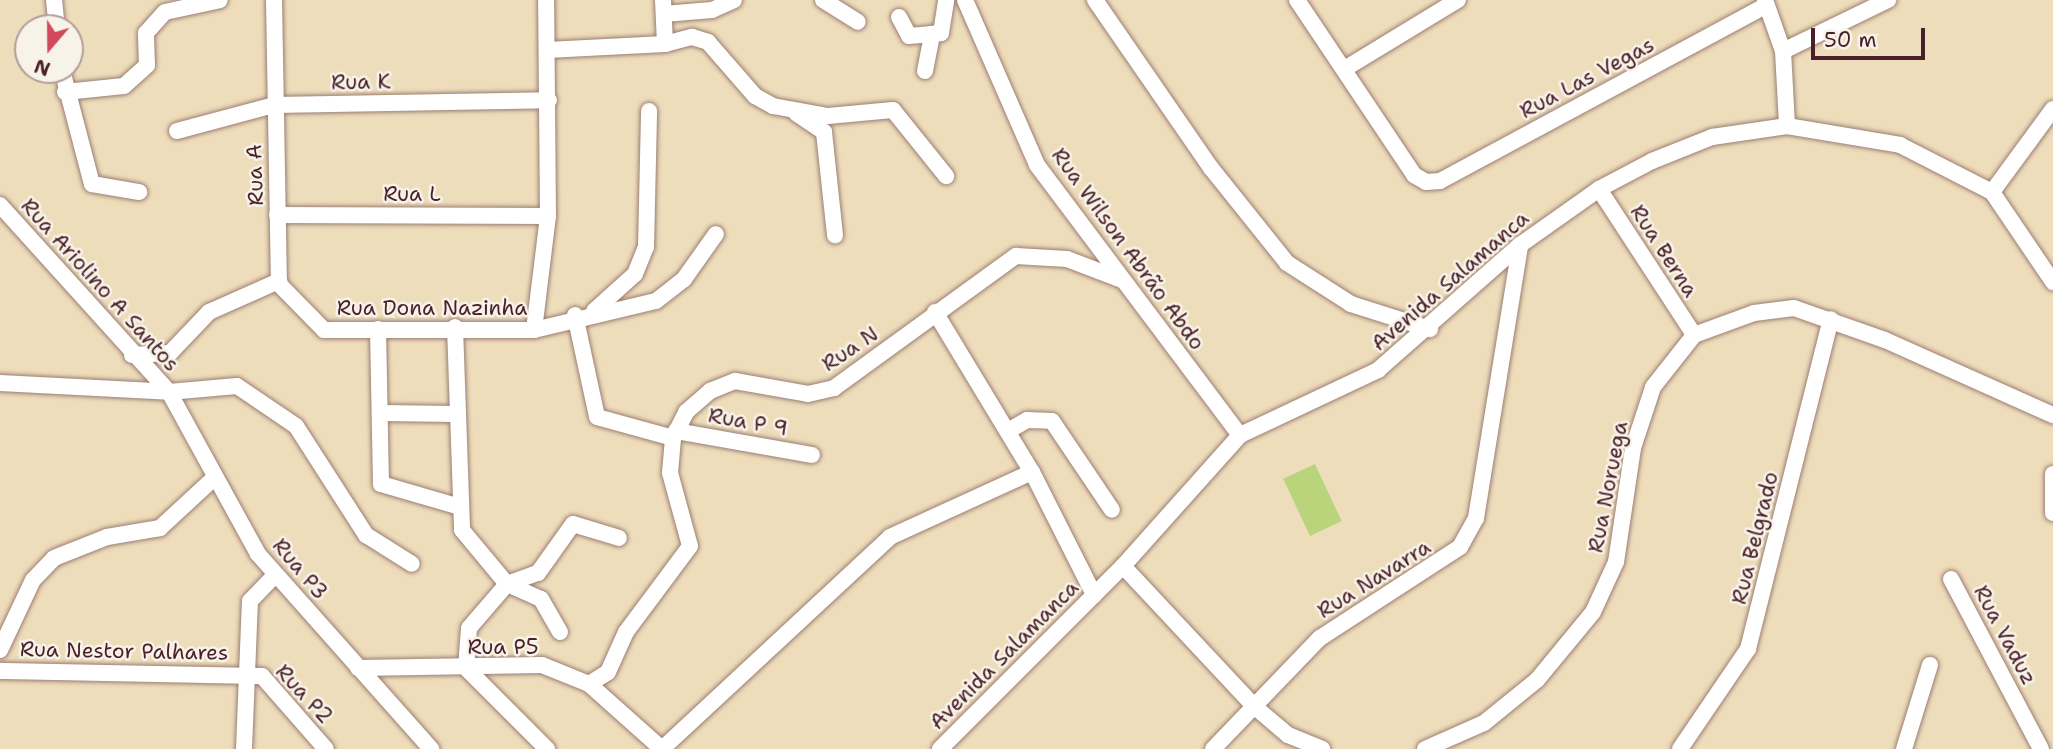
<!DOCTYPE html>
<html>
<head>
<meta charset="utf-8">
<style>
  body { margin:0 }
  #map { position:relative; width:2053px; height:749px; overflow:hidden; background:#edb; font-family:"Shantell Sans",sans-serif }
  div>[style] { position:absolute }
  .green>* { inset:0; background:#b9d47a; transform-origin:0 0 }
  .roads { filter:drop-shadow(0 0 2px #9c7e73) drop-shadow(0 0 2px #9c7e73) }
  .minor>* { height:16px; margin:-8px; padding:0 8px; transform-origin:8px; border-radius:8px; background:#fff }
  span { translate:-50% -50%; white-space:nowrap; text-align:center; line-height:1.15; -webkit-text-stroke:5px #f7f3e8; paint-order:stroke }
  .street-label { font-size:21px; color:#4a1f2b }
  .north { position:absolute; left:14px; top:14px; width:70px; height:70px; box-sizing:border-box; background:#f7f3e8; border:2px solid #b29e9c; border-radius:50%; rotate:200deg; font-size:19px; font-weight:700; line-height:28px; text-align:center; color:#4a1f2b }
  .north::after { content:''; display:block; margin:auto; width:24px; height:32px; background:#d1495b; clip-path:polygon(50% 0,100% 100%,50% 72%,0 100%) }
  .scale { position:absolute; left:1811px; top:28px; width:114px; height:32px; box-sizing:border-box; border:4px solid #4a1f2b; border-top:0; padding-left:9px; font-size:21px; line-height:24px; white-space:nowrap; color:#4a1f2b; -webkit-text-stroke:5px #f7f3e8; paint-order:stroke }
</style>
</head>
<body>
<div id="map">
  <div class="green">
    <div style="left:1315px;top:464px;width:63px;height:35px;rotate:65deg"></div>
  </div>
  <div class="roads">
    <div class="minor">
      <div style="left:54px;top:0;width:28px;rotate:84deg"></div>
      <div style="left:274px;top:0;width:284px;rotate:89deg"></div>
      <div style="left:279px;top:284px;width:64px;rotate:45.6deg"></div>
      <div style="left:324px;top:330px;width:210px"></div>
      <div style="left:534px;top:330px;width:125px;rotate:-13.4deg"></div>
      <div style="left:656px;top:301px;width:36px;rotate:-38deg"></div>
      <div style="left:684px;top:279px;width:55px;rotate:-54.6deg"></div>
      <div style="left:663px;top:0;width:44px;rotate:87.4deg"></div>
      <div style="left:823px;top:0;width:41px;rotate:32.2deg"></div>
      <div style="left:965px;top:0;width:180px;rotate:66.4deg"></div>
      <div style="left:1037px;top:165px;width:338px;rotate:53.1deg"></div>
      <div style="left:1095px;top:0;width:204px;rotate:55.4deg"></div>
      <div style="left:1211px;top:168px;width:122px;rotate:51.3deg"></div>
      <div style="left:1287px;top:263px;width:76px;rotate:32.6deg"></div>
      <div style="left:1351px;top:304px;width:83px;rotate:17.6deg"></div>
      <div style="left:1297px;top:0;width:211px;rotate:56.2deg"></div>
      <div style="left:1414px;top:175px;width:14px;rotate:30deg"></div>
      <div style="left:1426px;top:182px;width:14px;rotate:-4deg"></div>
      <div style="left:1440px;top:181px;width:371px;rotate:-28.3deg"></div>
      <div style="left:1765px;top:0;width:54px;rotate:70.6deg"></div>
      <div style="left:1783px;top:51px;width:75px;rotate:86.9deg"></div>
      <div style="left:664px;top:14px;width:48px;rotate:-4.8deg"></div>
      <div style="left:712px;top:10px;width:24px;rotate:-24deg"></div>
      <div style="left:899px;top:17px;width:21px;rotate:62deg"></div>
      <div style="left:909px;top:36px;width:32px;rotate:-5deg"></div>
      <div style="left:941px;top:33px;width:33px;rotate:-81deg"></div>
      <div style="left:547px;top:50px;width:118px;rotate:-2.9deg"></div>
      <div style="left:665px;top:44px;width:28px;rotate:-15deg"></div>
      <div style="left:692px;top:37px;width:17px;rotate:17deg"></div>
      <div style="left:708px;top:42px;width:72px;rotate:49deg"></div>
      <div style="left:755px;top:96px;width:21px;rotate:29deg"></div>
      <div style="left:773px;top:106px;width:56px;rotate:10.3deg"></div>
      <div style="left:828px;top:116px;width:65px;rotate:-5.3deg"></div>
      <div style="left:893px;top:110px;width:85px;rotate:51.2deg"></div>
      <div style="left:1783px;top:51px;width:117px;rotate:-25.9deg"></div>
      <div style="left:1346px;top:68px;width:131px;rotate:-31.3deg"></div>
      <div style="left:62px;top:70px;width:118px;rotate:75.3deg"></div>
      <div style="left:92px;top:184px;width:48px;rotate:9.7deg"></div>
      <div style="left:925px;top:71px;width:38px;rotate:-79deg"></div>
      <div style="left:65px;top:92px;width:59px;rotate:-5.8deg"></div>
      <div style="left:124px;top:86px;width:31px;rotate:-42deg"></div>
      <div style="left:147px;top:65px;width:32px;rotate:-92deg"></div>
      <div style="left:146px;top:33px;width:28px;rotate:-48deg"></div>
      <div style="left:165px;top:12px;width:56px;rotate:-12.3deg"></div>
      <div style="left:796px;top:113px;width:34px;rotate:34deg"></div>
      <div style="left:824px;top:132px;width:104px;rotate:83.9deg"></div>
      <div style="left:177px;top:131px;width:100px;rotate:-15deg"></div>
      <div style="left:274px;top:105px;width:275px;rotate:-1deg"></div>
      <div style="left:1599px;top:189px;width:174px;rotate:56.9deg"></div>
      <div style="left:1992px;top:192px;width:103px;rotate:-53.7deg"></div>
      <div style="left:0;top:205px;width:252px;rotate:47.9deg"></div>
      <div style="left:169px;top:392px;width:185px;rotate:61.2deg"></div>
      <div style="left:258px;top:554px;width:261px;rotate:48.4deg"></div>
      <div style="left:277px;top:215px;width:271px;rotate:0.2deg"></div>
      <div style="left:594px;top:311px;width:55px;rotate:-42.1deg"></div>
      <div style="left:635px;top:274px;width:29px;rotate:-68deg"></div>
      <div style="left:646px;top:247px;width:136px;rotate:-88.7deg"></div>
      <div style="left:935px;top:312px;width:187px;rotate:58.8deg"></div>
      <div style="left:1032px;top:472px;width:138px;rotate:63.2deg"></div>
      <div style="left:575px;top:315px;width:104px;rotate:77.8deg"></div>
      <div style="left:597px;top:417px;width:79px;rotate:15.4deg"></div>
      <div style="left:455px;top:327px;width:203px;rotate:88deg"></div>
      <div style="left:462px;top:530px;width:70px;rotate:50.2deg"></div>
      <div style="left:507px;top:584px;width:58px;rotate:130.8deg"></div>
      <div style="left:469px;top:628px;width:40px;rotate:94.3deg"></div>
      <div style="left:378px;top:329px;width:155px;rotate:88.9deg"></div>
      <div style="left:381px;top:484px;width:82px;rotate:16.2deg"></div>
      <div style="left:534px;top:330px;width:115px;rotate:-83deg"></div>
      <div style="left:548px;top:216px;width:216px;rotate:-90.5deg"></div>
      <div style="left:132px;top:355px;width:38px;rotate:-3deg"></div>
      <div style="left:170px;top:353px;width:57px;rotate:-46.4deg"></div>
      <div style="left:209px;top:312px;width:77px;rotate:-23.9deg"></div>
      <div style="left:0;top:383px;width:169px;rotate:3deg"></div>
      <div style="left:169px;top:392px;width:68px;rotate:-5deg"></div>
      <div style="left:237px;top:386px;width:71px;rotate:34.1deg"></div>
      <div style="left:296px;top:426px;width:130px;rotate:57.3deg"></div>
      <div style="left:366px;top:535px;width:54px;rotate:32.2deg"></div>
      <div style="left:380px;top:413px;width:76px;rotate:0.8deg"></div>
      <div style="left:676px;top:431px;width:138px;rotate:10deg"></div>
      <div style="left:1008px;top:431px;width:22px;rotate:-30deg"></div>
      <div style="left:1027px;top:420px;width:25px;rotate:2deg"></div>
      <div style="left:1052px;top:421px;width:107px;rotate:56deg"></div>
      <div style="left:2053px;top:474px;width:39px;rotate:90deg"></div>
      <div style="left:1123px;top:566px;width:193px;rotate:46.9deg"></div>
      <div style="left:1255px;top:707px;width:43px;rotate:40.3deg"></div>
      <div style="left:1288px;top:735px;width:37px;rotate:22deg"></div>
      <div style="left:1951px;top:579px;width:192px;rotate:62.1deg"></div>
      <div style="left:560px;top:632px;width:38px;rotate:-120deg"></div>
      <div style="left:541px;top:599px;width:37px;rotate:-156deg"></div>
      <div style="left:507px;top:584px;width:33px;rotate:-20deg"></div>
      <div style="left:538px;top:573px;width:60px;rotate:-54.5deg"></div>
      <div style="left:573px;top:524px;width:48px;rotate:16.9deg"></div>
      <div style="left:0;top:650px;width:77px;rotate:-64.8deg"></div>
      <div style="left:33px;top:580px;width:30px;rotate:-46deg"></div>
      <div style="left:54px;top:558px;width:57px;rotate:-21.6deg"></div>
      <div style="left:107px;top:537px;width:54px;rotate:-9.6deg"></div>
      <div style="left:160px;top:528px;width:74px;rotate:-42.8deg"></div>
      <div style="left:358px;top:668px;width:184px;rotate:-0.9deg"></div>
      <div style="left:542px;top:665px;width:51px;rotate:22deg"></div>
      <div style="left:589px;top:684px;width:98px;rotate:41.7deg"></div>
      <div style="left:662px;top:749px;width:311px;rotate:-42.9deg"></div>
      <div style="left:890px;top:537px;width:156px;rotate:-24.6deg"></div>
      <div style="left:466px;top:668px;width:115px;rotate:45deg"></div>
      <div style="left:0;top:671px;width:262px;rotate:1.1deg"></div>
      <div style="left:262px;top:676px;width:97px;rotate:48.8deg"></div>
      <div style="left:589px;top:684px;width:22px;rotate:-32deg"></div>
      <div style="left:608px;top:672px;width:44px;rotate:-65.8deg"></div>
      <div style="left:626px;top:632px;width:107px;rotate:-53.3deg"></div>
      <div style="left:690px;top:546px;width:76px;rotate:-105.3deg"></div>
      <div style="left:670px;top:473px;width:35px;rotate:-85deg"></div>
      <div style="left:673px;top:438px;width:29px;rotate:-63deg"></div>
      <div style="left:686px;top:412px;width:32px;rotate:-41deg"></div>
      <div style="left:710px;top:391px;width:27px;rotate:-22deg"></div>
      <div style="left:735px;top:381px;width:74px;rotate:10.1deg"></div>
      <div style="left:808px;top:394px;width:27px;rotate:-13deg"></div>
      <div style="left:834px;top:388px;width:225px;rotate:-36deg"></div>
      <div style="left:1016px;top:256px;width:51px;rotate:3.4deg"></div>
      <div style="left:1067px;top:259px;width:59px;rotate:20.9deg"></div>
      <div style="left:244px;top:749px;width:148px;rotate:-87.7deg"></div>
      <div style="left:250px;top:601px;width:36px;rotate:-46deg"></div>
      <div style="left:940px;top:749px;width:259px;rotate:-45deg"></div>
      <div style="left:1123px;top:566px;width:176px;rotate:-48.2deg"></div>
      <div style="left:1240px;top:435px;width:153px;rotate:-25.2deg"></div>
      <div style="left:1378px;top:370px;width:189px;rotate:-41.4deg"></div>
      <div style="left:1520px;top:245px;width:97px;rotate:-35.3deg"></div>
      <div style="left:1599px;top:189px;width:60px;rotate:-27.8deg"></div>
      <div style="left:1652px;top:161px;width:65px;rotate:-21.8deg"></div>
      <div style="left:1712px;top:137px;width:76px;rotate:-8.3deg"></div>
      <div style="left:1787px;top:126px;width:115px;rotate:9.5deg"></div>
      <div style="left:1900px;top:145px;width:103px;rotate:27.1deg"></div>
      <div style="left:1992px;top:192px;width:109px;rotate:55.9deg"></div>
      <div style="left:1213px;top:749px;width:154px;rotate:-46.1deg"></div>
      <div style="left:1320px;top:638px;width:167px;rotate:-33deg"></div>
      <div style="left:1460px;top:547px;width:33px;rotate:-61deg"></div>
      <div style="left:1476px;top:518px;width:277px;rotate:-80.8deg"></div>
      <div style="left:1425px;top:749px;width:64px;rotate:-23.8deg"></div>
      <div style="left:1484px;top:723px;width:68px;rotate:-39.1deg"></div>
      <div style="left:1537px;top:680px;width:88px;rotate:-50.5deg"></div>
      <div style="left:1593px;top:612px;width:55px;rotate:-65.3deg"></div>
      <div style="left:1616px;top:562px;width:115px;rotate:-81.5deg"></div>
      <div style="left:1633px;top:448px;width:64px;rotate:-71.8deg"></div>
      <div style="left:1653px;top:387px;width:66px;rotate:-51.7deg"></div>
      <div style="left:1694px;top:335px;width:64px;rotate:-20.1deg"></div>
      <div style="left:1754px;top:313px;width:40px;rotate:-7.1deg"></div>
      <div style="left:1794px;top:308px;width:96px;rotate:19.4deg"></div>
      <div style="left:1885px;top:340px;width:184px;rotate:24.1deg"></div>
      <div style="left:1680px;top:749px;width:121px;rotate:-55.8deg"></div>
      <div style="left:1748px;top:649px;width:340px;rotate:-75.9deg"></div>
      <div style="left:1904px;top:749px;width:88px;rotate:-72.8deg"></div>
    </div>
  </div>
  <div class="street-label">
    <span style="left:1587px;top:78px;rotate:-28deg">Rua Las Vegas</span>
    <span style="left:361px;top:82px;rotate:-1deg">Rua K</span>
    <span style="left:255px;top:175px;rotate:-92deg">Rua A</span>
    <span style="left:412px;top:194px">Rua L</span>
    <span style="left:1128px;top:249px;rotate:54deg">Rua Wilson Abrão Abdo</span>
    <span style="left:1664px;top:251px;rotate:57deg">Rua Berna</span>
    <span style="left:1450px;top:281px;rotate:-41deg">Avenida Salamanca</span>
    <span style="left:100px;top:285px;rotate:48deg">Rua Ariolino A Santos</span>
    <span style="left:432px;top:308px">Rua Dona Nazinha</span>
    <span style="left:850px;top:349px;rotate:-34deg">Rua N</span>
    <span style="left:748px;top:422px;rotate:10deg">Rua P 9</span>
    <span style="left:1608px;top:487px;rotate:-79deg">Rua Noruega</span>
    <span style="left:1755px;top:538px;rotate:-76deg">Rua Belgrado</span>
    <span style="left:300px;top:569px;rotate:50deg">Rua P3</span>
    <span style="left:1374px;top:579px;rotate:-32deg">Rua Navarra</span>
    <span style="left:2005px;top:635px;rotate:62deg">Rua Vaduz</span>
    <span style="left:503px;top:647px">Rua P5</span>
    <span style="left:124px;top:651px;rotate:1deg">Rua Nestor Palhares</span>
    <span style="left:1004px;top:655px;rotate:-45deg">Avenida Salamanca</span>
    <span style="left:304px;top:694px;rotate:47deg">Rua P2</span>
  </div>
  <div class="north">N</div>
  <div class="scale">50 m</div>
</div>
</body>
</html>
